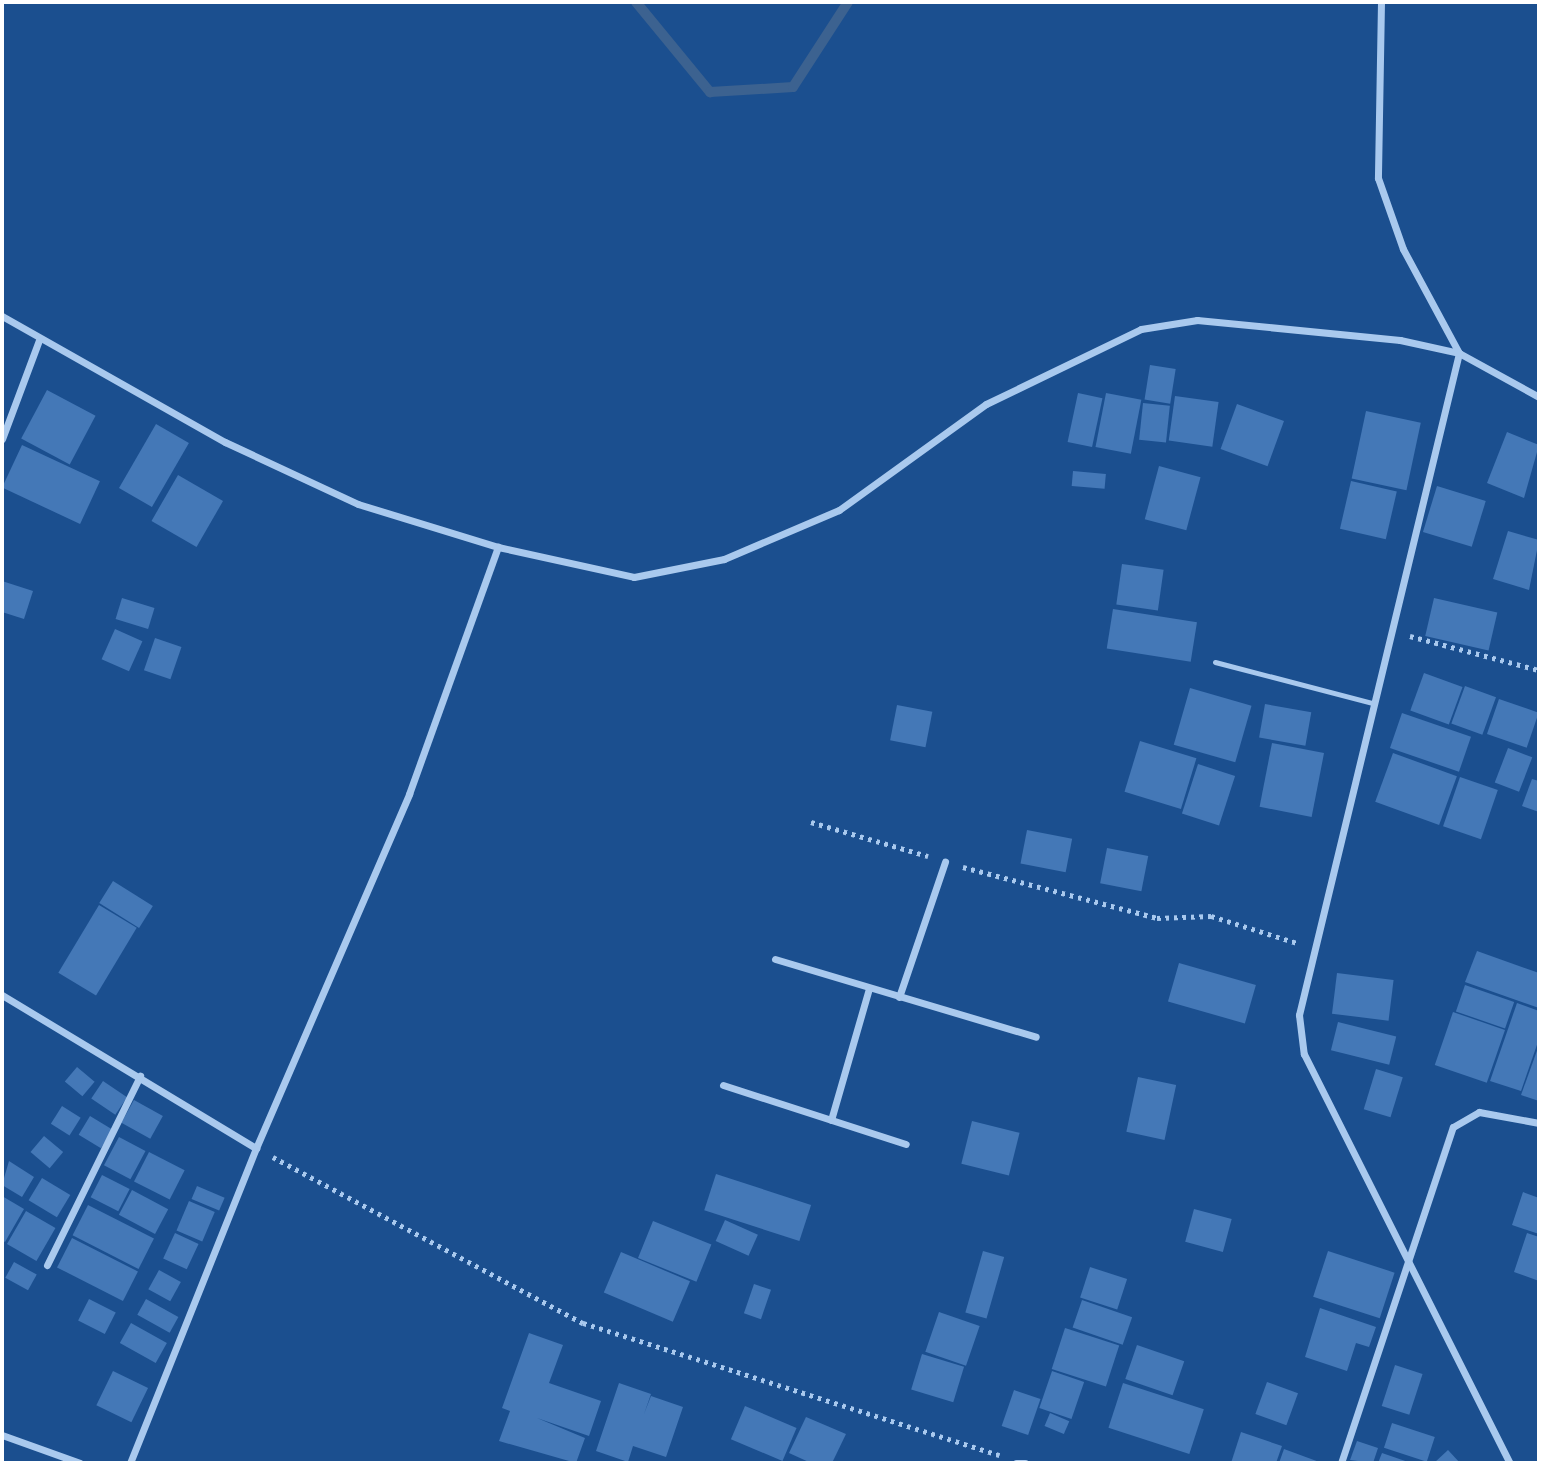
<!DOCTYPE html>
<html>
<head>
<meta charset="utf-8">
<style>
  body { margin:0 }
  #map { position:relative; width:1541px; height:1465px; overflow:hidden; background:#1b4f8f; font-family:"Asap Condensed",sans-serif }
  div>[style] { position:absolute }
  .stream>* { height:10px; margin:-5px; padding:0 5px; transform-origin:5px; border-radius:5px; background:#3c6290 }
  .building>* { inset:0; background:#4478b7; transform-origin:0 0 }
  .path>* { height:4.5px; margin-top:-2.25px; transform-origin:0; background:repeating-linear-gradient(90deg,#a9c9ee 0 3.5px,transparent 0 8.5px) }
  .lane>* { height:5px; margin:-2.5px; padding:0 2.5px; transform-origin:2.5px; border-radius:2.5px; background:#a9c9ee }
  .street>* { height:7px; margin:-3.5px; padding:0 3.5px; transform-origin:3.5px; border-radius:3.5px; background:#a9c9ee }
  span { translate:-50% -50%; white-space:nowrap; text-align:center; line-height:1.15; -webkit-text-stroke:5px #1b4f8f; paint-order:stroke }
  .frame { position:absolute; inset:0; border:4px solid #fff; pointer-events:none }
</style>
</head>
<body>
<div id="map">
  <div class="stream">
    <div style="left:636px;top:2px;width:117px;rotate:50.6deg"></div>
    <div style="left:710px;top:92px;width:83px;rotate:-3.4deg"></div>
    <div style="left:793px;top:87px;width:101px;rotate:-57.1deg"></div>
  </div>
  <div class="building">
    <div style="left:1150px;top:365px;width:26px;height:35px;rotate:9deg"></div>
    <div style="left:47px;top:390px;width:55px;height:55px;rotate:28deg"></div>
    <div style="left:1078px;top:393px;width:25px;height:50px;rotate:12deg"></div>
    <div style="left:1106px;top:393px;width:36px;height:55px;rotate:11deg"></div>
    <div style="left:1175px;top:396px;width:44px;height:45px;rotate:8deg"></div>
    <div style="left:1143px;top:403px;width:27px;height:37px;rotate:6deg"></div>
    <div style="left:1237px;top:404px;width:50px;height:48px;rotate:20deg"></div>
    <div style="left:1366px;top:411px;width:56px;height:69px;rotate:12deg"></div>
    <div style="left:156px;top:424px;width:38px;height:74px;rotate:30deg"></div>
    <div style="clip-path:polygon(1507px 432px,1539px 445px,1524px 498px,1487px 483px)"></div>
    <div style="left:22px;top:445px;width:86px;height:47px;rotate:25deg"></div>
    <div style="left:1159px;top:466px;width:43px;height:55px;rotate:15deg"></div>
    <div style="left:1073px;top:471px;width:33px;height:15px;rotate:5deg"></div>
    <div style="left:178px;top:475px;width:52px;height:53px;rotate:30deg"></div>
    <div style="left:1351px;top:481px;width:47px;height:49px;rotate:13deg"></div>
    <div style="left:1437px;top:486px;width:51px;height:48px;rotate:17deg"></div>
    <div style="clip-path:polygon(1508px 531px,1539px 540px,1529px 590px,1493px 579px)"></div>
    <div style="left:1122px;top:564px;width:42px;height:41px;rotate:8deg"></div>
    <div style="clip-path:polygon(2px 581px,33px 591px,24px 619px,2px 612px)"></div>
    <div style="left:122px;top:598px;width:34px;height:22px;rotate:17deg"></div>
    <div style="left:1434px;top:598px;width:65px;height:39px;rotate:13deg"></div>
    <div style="left:1113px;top:609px;width:85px;height:40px;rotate:9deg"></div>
    <div style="left:115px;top:629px;width:30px;height:33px;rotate:24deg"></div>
    <div style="left:155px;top:638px;width:28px;height:34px;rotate:19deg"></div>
    <div style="left:1424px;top:673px;width:41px;height:40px;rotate:20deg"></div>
    <div style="left:1465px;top:686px;width:33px;height:40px;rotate:20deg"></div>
    <div style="left:1190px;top:688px;width:64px;height:59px;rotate:16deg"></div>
    <div style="left:1499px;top:699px;width:42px;height:37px;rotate:19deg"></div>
    <div style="left:1265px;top:704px;width:47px;height:34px;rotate:10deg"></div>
    <div style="left:897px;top:705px;width:36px;height:36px;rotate:11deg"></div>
    <div style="left:1402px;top:713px;width:73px;height:37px;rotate:19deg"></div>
    <div style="left:1140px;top:741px;width:59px;height:53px;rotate:17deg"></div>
    <div style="left:1272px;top:743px;width:53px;height:65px;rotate:11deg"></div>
    <div style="left:1508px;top:748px;width:26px;height:37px;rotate:21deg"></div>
    <div style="left:1393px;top:753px;width:68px;height:52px;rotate:20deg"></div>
    <div style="left:1198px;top:764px;width:39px;height:52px;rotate:18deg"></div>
    <div style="left:1460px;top:777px;width:40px;height:52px;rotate:19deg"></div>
    <div style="clip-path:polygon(1532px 779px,1539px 781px,1539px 812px,1522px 806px)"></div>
    <div style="left:1027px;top:830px;width:46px;height:34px;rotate:11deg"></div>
    <div style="left:1107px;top:848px;width:42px;height:36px;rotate:11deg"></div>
    <div style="left:113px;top:881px;width:47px;height:26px;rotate:32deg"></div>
    <div style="left:99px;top:905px;width:44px;height:79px;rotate:31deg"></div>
    <div style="clip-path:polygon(1477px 951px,1539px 973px,1539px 1008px,1465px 982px)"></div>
    <div style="left:1179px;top:963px;width:80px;height:40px;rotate:16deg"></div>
    <div style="left:1337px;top:973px;width:57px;height:41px;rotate:7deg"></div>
    <div style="left:1465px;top:985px;width:52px;height:28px;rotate:19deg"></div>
    <div style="clip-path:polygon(1517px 1003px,1539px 1011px,1539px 1039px,1521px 1091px,1490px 1081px)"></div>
    <div style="left:1453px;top:1012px;width:55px;height:56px;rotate:19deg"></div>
    <div style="left:1338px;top:1022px;width:60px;height:29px;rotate:14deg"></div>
    <div style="clip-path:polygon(1539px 1045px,1539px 1101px,1521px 1095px)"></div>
    <div style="left:77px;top:1067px;width:23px;height:19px;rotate:40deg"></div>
    <div style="left:1376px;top:1069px;width:28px;height:42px;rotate:17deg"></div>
    <div style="left:1138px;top:1077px;width:39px;height:56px;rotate:12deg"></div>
    <div style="left:103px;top:1081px;width:29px;height:21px;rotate:34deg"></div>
    <div style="left:134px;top:1100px;width:33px;height:26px;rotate:29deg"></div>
    <div style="left:62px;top:1106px;width:22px;height:21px;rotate:32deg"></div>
    <div style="left:90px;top:1116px;width:26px;height:22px;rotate:31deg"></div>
    <div style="left:972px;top:1121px;width:49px;height:44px;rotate:14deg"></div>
    <div style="left:44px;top:1136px;width:25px;height:21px;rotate:40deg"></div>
    <div style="left:119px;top:1137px;width:30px;height:32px;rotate:28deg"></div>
    <div style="left:149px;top:1152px;width:40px;height:33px;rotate:27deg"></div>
    <div style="clip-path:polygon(9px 1161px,34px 1177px,22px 1197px,2px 1185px)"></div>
    <div style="left:716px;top:1174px;width:100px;height:38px;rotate:18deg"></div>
    <div style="left:102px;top:1175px;width:31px;height:25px;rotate:27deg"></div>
    <div style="left:42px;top:1178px;width:33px;height:26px;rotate:31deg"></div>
    <div style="left:197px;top:1186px;width:30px;height:14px;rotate:23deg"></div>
    <div style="left:132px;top:1190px;width:41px;height:28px;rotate:28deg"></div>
    <div style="clip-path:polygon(1523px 1192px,1539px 1198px,1539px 1234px,1512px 1225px)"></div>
    <div style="clip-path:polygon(2px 1196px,24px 1209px,5px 1242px,2px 1240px)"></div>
    <div style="left:189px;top:1201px;width:28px;height:32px;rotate:23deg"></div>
    <div style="left:88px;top:1205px;width:74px;height:34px;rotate:27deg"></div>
    <div style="left:1194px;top:1209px;width:39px;height:34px;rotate:15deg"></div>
    <div style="left:26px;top:1211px;width:34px;height:38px;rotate:30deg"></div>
    <div style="left:725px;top:1220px;width:36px;height:23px;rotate:24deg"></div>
    <div style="left:653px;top:1221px;width:63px;height:40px;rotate:22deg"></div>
    <div style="left:175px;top:1233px;width:26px;height:28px;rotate:25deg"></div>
    <div style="clip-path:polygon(1527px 1233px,1539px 1237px,1539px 1281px,1514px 1272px)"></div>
    <div style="left:72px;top:1238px;width:74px;height:33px;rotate:27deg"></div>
    <div style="left:983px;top:1251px;width:22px;height:64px;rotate:16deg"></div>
    <div style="left:1328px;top:1251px;width:70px;height:48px;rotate:18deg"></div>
    <div style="left:621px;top:1252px;width:75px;height:44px;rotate:23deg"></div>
    <div style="left:14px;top:1262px;width:26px;height:18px;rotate:29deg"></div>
    <div style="left:1090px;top:1267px;width:39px;height:32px;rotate:18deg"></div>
    <div style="left:159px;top:1270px;width:25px;height:22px;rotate:29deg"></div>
    <div style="left:754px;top:1284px;width:18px;height:31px;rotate:19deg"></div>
    <div style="left:89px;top:1299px;width:30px;height:24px;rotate:27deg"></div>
    <div style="left:146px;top:1299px;width:37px;height:18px;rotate:29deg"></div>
    <div style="left:1082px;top:1300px;width:53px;height:29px;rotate:19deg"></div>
    <div style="clip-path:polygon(1320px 1308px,1376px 1327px,1369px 1347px,1356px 1343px,1347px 1371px,1305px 1357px)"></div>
    <div style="left:939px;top:1312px;width:43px;height:42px;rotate:19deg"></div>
    <div style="left:131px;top:1323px;width:41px;height:23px;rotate:29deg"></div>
    <div style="left:1065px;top:1328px;width:57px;height:43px;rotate:18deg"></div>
    <div style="clip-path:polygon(529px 1333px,563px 1345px,549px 1383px,601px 1401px,589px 1436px,537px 1418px,585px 1438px,576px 1463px,499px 1441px,510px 1411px,502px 1408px)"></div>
    <div style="left:1137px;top:1345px;width:50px;height:36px;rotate:19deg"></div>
    <div style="left:922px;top:1354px;width:44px;height:37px;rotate:17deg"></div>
    <div style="left:1395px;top:1365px;width:29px;height:43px;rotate:18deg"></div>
    <div style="left:113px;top:1371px;width:39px;height:38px;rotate:26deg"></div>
    <div style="left:1052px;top:1371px;width:34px;height:39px;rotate:19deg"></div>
    <div style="left:1267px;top:1382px;width:33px;height:34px;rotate:20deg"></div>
    <div style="clip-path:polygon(619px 1383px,651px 1394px,644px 1414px,651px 1396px,683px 1407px,666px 1457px,633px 1446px,628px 1462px,596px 1451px)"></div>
    <div style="left:1123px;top:1383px;width:85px;height:47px;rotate:18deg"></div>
    <div style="left:1014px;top:1390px;width:28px;height:38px;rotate:19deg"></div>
    <div style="left:745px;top:1406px;width:56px;height:36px;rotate:23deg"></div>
    <div style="left:1050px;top:1413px;width:21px;height:14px;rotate:23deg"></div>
    <div style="clip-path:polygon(806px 1417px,846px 1434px,832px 1463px,811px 1463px,789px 1453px)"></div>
    <div style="left:1392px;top:1423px;width:45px;height:26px;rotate:18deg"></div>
    <div style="clip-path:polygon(1241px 1432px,1282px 1446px,1276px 1463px,1231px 1463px)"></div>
    <div style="clip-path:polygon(1357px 1441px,1378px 1448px,1373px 1463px,1350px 1460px)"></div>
    <div style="clip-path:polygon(1284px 1449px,1322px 1463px,1279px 1463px)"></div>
    <div style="clip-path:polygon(1448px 1450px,1460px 1463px,1434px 1463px)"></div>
    <div style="clip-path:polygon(1382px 1453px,1411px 1463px,1378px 1463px)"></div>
  </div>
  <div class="path">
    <div style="left:1410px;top:636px;width:133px;rotate:14.8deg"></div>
    <div style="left:811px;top:822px;width:122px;rotate:16.2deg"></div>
    <div style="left:963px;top:867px;width:201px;rotate:14.7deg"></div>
    <div style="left:1157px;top:918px;width:54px;rotate:-2.1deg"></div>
    <div style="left:1211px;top:916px;width:90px;rotate:17.4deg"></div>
    <div style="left:273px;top:1157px;width:352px;rotate:28.2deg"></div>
    <div style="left:583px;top:1323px;width:437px;rotate:17.6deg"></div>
  </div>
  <div class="lane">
    <div style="left:1215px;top:662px;width:162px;rotate:14.6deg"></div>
  </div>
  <div class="street">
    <div style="left:1381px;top:2px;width:176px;rotate:91deg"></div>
    <div style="left:1378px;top:178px;width:75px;rotate:70.6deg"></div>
    <div style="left:1403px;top:249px;width:118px;rotate:61.7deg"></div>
    <div style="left:1459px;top:353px;width:681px;rotate:103.59deg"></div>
    <div style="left:1299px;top:1015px;width:39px;rotate:83deg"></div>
    <div style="left:1304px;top:1054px;width:458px;rotate:63.3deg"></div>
    <div style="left:2px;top:316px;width:256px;rotate:29.5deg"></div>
    <div style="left:225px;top:442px;width:147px;rotate:25deg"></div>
    <div style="left:358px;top:504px;width:146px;rotate:17.1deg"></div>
    <div style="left:498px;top:547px;width:139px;rotate:12.4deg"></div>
    <div style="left:634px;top:577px;width:92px;rotate:-11.3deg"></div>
    <div style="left:724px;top:559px;width:125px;rotate:-23.1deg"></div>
    <div style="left:839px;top:510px;width:181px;rotate:-35.8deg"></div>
    <div style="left:986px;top:404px;width:172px;rotate:-25.8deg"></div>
    <div style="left:1141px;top:329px;width:57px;rotate:-9.1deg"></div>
    <div style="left:1197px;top:320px;width:204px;rotate:5.6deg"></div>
    <div style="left:1400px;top:340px;width:60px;rotate:12.4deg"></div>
    <div style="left:1459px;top:353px;width:91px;rotate:28.8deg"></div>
    <div style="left:2px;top:439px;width:106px;rotate:-69.5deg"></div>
    <div style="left:775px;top:959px;width:272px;rotate:16.6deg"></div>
    <div style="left:2px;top:995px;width:297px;rotate:31.1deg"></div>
    <div style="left:899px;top:997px;width:143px;rotate:-71.2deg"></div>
    <div style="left:723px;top:1085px;width:192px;rotate:17.9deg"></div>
    <div style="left:831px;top:1120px;width:137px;rotate:-73.9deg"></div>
    <div style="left:47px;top:1265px;width:211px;rotate:-63.8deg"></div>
    <div style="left:2px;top:1435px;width:83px;rotate:19.7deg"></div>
    <div style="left:130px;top:1463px;width:339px;rotate:-68.2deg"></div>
    <div style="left:256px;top:1148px;width:386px;rotate:-66.6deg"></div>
    <div style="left:409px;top:794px;width:263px;rotate:-70.2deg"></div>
    <div style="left:1016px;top:1463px;width:9px"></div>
    <div style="left:1341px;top:1463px;width:354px;rotate:-71.6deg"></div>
    <div style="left:1453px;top:1127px;width:30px;rotate:-30deg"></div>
    <div style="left:1479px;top:1112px;width:61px;rotate:10.4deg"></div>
  </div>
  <div class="frame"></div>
</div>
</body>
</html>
